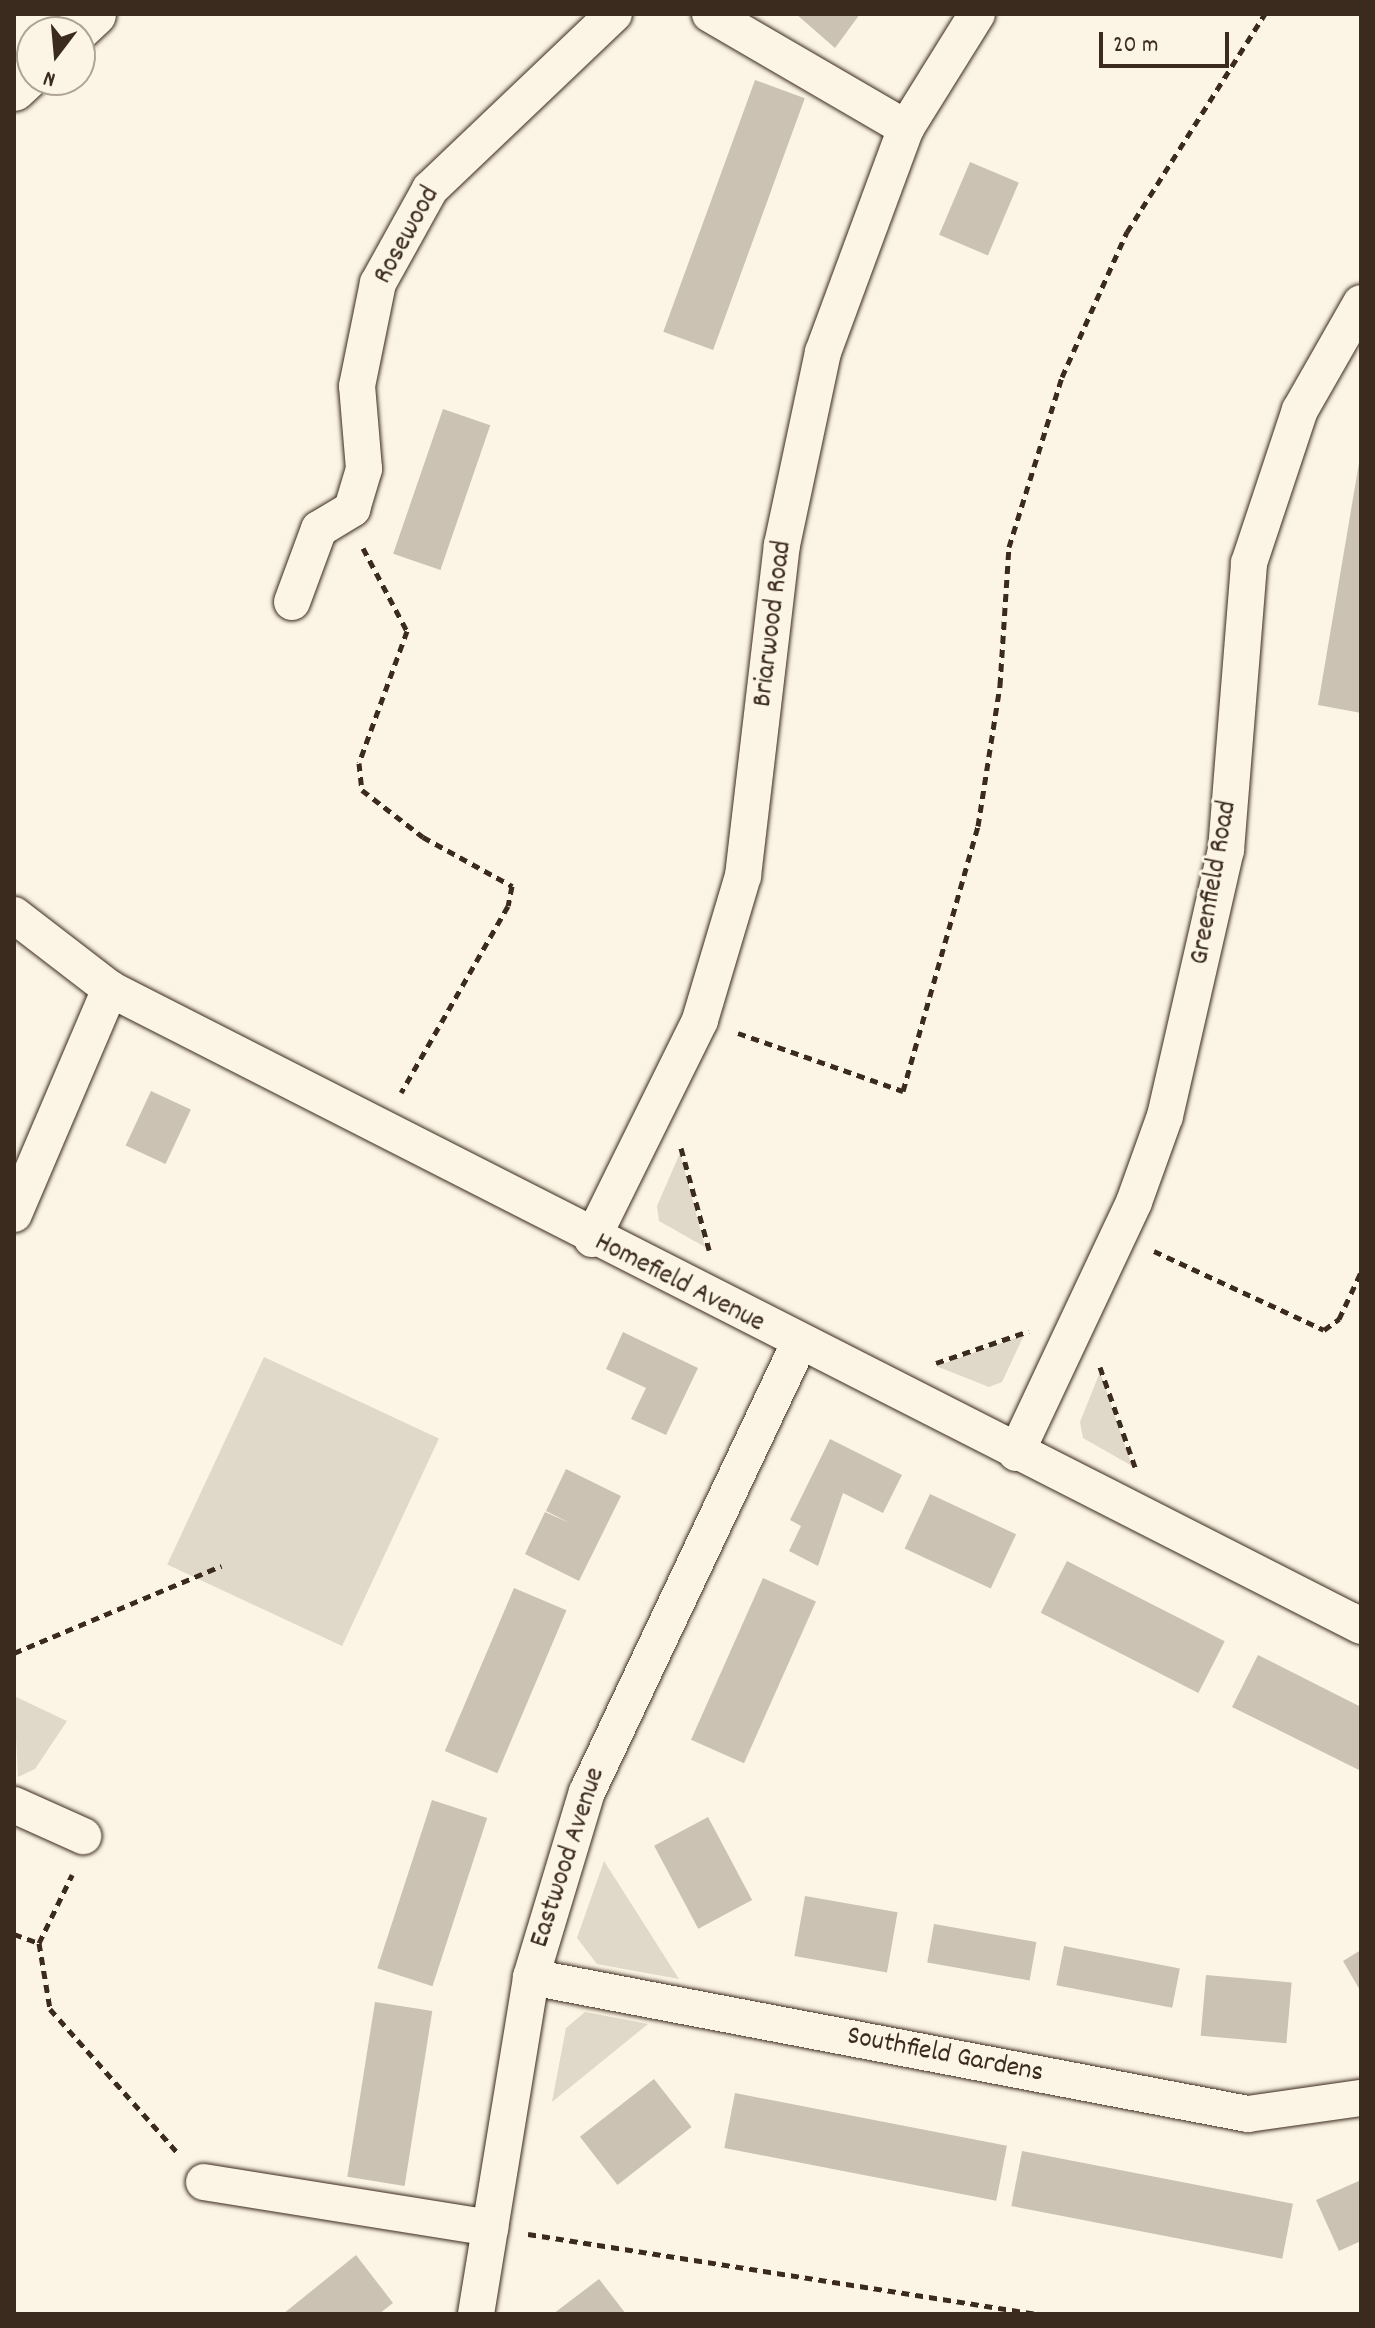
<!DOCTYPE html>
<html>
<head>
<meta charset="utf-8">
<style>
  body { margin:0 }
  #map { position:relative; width:1375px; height:2328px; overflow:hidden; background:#fcf5e5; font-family:Dekko,sans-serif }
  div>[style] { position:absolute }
  .green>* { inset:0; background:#e0d8c8; transform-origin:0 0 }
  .building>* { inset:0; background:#ccc2b3; transform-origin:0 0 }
  .path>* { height:5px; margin-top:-2.5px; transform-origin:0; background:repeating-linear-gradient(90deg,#3b2a1e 0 8px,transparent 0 14px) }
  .roads { filter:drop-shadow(0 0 2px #3b2a1e) drop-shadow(0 0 2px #3b2a1e) }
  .street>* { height:36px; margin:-18px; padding:0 18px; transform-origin:18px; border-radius:18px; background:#fcf5e5 }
  .secondary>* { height:44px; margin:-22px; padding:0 22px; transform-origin:22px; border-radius:22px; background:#fcf5e5 }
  span { translate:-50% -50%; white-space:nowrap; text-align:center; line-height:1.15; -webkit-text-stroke:6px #fcf5e5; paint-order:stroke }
  .street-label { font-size:28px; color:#3b2a1e }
  .frame { position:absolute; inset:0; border:16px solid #3b2a1e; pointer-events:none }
  .north { position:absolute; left:16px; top:16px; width:80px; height:80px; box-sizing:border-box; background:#fcf5e5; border:2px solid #afa495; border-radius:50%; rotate:196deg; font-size:22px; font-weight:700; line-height:32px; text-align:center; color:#3b2a1e }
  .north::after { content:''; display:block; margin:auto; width:28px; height:36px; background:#3b2a1e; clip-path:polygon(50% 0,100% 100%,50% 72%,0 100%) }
  .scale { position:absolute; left:1099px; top:32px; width:130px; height:36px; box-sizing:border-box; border:4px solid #3b2a1e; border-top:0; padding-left:10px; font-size:24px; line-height:28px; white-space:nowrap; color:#3b2a1e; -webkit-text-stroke:6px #fcf5e5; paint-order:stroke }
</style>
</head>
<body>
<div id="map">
  <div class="green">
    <div style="clip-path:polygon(680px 1153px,705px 1247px,659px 1221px,657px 1206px)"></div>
    <div style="clip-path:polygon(1024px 1335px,1002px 1382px,989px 1387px,936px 1366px)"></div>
    <div style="left:264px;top:1357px;width:193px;height:229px;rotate:25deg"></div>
    <div style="clip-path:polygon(1100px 1372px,1132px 1466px,1083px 1438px,1080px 1422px)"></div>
    <div style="clip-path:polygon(14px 1696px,67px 1721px,35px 1769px,18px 1777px)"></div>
    <div style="clip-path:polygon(604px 1861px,679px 1979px,597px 1964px,577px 1938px)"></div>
    <div style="clip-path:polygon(585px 2012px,648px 2024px,552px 2102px,566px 2028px)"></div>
  </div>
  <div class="building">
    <div style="clip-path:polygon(796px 14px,860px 14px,835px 48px)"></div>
    <div style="left:755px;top:80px;width:53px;height:268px;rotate:20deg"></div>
    <div style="left:970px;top:162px;width:53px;height:79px;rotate:23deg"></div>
    <div style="left:443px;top:409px;width:50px;height:153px;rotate:19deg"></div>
    <div style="clip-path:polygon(1359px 463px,1361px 463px,1361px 713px,1318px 705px)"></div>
    <div style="left:151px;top:1091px;width:44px;height:60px;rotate:25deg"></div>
    <div style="clip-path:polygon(623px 1332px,698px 1368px,666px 1435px,631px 1419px,646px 1388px,606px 1369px)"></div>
    <div style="clip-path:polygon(830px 1439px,902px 1475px,883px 1513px,843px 1493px,818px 1566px,789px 1551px,801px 1526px,790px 1520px)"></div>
    <div style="clip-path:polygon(566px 1469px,621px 1496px,579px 1581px,525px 1554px,545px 1512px,570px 1523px,546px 1511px)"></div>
    <div style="left:930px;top:1494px;width:95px;height:60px;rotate:25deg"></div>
    <div style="left:1067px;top:1561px;width:177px;height:58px;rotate:27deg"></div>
    <div style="left:763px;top:1578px;width:58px;height:177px;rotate:24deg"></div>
    <div style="left:514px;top:1588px;width:57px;height:177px;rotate:23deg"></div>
    <div style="clip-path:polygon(1258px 1655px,1361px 1707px,1361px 1771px,1232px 1707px)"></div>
    <div style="left:432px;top:1800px;width:58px;height:177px;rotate:18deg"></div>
    <div style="left:708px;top:1817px;width:94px;height:61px;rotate:62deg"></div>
    <div style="left:805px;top:1896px;width:94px;height:61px;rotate:10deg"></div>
    <div style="left:934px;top:1924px;width:104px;height:39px;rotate:10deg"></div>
    <div style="left:1064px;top:1946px;width:118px;height:40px;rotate:11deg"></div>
    <div style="clip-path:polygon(1361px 1950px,1361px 1992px,1343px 1961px)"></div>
    <div style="left:1206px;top:1975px;width:86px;height:61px;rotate:5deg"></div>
    <div style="left:375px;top:2002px;width:58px;height:177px;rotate:9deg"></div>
    <div style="left:654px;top:2079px;width:61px;height:94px;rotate:52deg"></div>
    <div style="left:735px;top:2093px;width:277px;height:56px;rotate:11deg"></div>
    <div style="left:1022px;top:2151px;width:276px;height:56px;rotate:11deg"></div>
    <div style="clip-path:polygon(1361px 2180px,1361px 2241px,1339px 2251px,1316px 2200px)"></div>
    <div style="clip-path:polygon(356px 2255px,393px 2303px,379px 2314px,283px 2314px)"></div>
    <div style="clip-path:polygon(599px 2279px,626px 2314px,553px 2314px)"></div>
  </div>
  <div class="path">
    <div style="left:363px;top:548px;width:94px;rotate:62.1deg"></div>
    <div style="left:407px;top:631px;width:140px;rotate:110deg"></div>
    <div style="left:359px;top:763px;width:27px;rotate:84deg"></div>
    <div style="left:362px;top:790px;width:77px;rotate:37.6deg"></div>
    <div style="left:423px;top:837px;width:102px;rotate:28.8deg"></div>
    <div style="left:512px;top:886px;width:20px;rotate:101deg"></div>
    <div style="left:508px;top:906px;width:215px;rotate:119.8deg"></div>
    <div style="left:738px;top:1033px;width:175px;rotate:19.4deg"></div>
    <div style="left:903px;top:1091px;width:275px;rotate:-74.2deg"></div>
    <div style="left:978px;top:826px;width:143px;rotate:-81.1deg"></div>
    <div style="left:1000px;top:685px;width:138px;rotate:-86.3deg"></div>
    <div style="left:1009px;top:547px;width:178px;rotate:-72.7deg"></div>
    <div style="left:1062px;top:377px;width:159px;rotate:-65.9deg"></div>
    <div style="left:1127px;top:232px;width:258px;rotate:-57.7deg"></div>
    <div style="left:681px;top:1148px;width:106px;rotate:74.6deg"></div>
    <div style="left:1154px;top:1251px;width:187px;rotate:24.9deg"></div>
    <div style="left:1324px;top:1330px;width:19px;rotate:-36deg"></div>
    <div style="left:1339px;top:1319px;width:52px;rotate:-64.9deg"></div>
    <div style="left:936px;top:1363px;width:98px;rotate:-19deg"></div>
    <div style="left:1100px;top:1367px;width:106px;rotate:70.7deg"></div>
    <div style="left:14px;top:1653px;width:225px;rotate:-22.8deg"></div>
    <div style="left:14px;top:1934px;width:27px;rotate:20deg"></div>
    <div style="left:39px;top:1943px;width:76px;rotate:-64.1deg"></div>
    <div style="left:39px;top:1943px;width:67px;rotate:80.5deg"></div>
    <div style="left:50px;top:2009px;width:193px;rotate:48.4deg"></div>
    <div style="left:528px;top:2234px;width:515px;rotate:8.93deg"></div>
  </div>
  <div class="roads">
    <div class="street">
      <div style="left:710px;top:14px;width:227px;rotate:30.2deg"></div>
      <div style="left:292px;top:602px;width:78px;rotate:-69.7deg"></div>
      <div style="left:319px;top:529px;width:39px;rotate:-31deg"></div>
      <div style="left:352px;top:509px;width:42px;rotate:-73.3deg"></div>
      <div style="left:364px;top:469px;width:83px;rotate:-94.8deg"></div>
      <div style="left:357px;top:386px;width:105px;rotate:-78.5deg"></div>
      <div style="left:378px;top:283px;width:107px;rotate:-61deg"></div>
      <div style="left:430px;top:189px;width:254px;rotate:-43.6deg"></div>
      <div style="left:14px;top:915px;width:121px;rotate:37.6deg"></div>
      <div style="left:110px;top:989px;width:1404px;rotate:26.98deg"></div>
      <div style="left:14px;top:1214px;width:245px;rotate:-66.9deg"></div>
      <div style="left:592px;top:1239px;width:244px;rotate:-63.7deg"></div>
      <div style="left:700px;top:1020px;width:150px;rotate:-73.4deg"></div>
      <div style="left:743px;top:876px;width:333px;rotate:-83.3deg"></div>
      <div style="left:782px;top:545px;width:197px;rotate:-78deg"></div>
      <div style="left:823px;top:352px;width:239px;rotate:-69.7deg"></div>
      <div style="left:906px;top:128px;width:134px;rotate:-58.1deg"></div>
      <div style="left:1016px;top:1453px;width:277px;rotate:-64.8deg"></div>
      <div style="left:1134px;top:1202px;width:91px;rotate:-70.2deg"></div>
      <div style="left:1165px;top:1116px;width:273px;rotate:-77.1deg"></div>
      <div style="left:1226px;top:850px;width:288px;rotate:-85.4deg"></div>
      <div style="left:1249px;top:563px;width:161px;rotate:-71.6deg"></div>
      <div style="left:1300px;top:410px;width:123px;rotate:-60.3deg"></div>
      <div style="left:14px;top:1805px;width:76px;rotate:24.2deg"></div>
      <div style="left:531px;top:1977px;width:730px;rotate:10.82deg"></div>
      <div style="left:1248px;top:2114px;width:114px;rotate:-8.1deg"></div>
      <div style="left:204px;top:2182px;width:290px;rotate:9.1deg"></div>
      <div style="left:476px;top:2314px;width:341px;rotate:-80.7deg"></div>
      <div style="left:531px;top:1977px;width:193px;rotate:-73.2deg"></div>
      <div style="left:587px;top:1792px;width:493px;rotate:-64.7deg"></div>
    </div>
    <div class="secondary">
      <div style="left:75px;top:32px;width:26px;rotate:-43deg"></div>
      <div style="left:14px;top:89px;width:25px;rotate:-43deg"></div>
    </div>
  </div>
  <div class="street-label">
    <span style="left:408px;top:236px;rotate:-61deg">Rosewood</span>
    <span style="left:774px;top:624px;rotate:-83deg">Briarwood Road</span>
    <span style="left:1215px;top:883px;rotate:-80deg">Greenfield Road</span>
    <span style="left:679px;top:1284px;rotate:27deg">Homefield Avenue</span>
    <span style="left:569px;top:1858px;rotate:-72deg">Eastwood Avenue</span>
    <span style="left:945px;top:2056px;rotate:11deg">Southfield Gardens</span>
  </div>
  <div class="frame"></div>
  <div class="north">N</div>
  <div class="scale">20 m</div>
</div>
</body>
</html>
